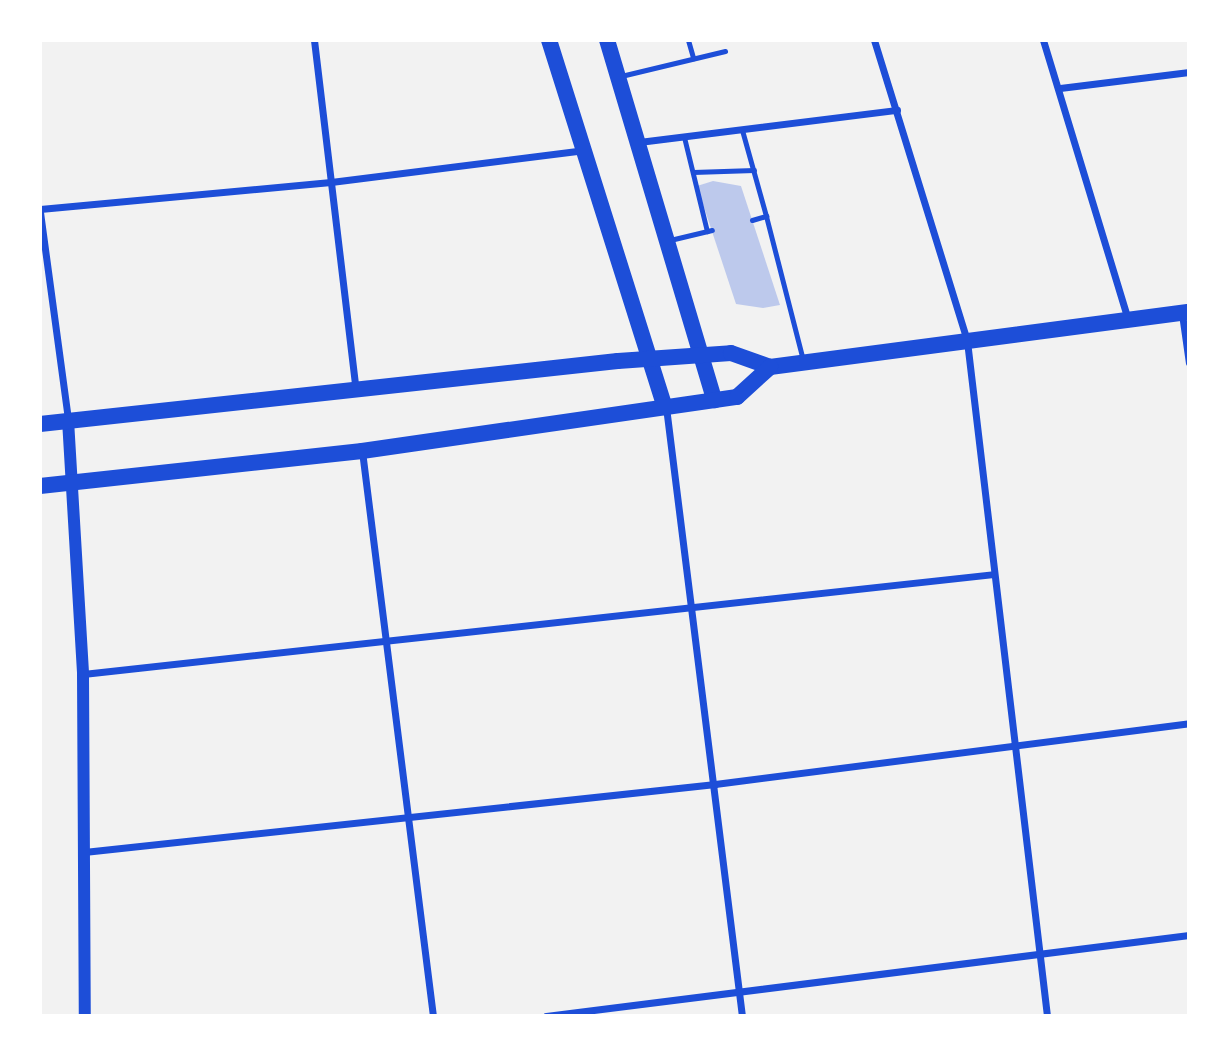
<!DOCTYPE html>
<html>
<head>
<meta charset="utf-8">
<style>
  body { margin:0 }
  #map { position:relative; width:1229px; height:1056px; overflow:hidden; background:#f2f2f2; font-family:Arial,sans-serif }
  div>[style] { position:absolute }
  .building>* { inset:0; background:#bdc9ec }
  .service>* { height:5px; margin:-2.5px; padding:0 2.5px; transform-origin:2.5px; border-radius:2.5px; background:#1d4ed8 }
  .minor>* { height:7px; margin:-3.5px; padding:0 3.5px; transform-origin:3.5px; border-radius:3.5px; background:#1d4ed8 }
  .tertiary>* { height:12px; margin:-6px; padding:0 6px; transform-origin:6px; border-radius:6px; background:#1d4ed8 }
  .primary>* { height:16px; margin:-8px; padding:0 8px; transform-origin:8px; border-radius:8px; background:#1d4ed8 }
  span { translate:-50% -50%; white-space:nowrap; text-align:center; line-height:1.15; -webkit-text-stroke:5px #fff; paint-order:stroke }
  .frame { position:absolute; inset:0; border:42px solid #fff; pointer-events:none }
</style>
</head>
<body>
<div id="map">
  <div class="building">
    <div style="clip-path:polygon(713px 181px,741px 186px,780px 305px,763px 308px,736px 304px,697px 186px)"></div>
  </div>
  <div class="service">
    <div style="left:688px;top:40px;width:19px;rotate:74deg"></div>
    <div style="left:621px;top:76px;width:107px;rotate:-13.5deg"></div>
    <div style="left:742px;top:130px;width:89px;rotate:74.4deg"></div>
    <div style="left:684px;top:137px;width:97px;rotate:76.3deg"></div>
    <div style="left:693px;top:172px;width:61px;rotate:-1.9deg"></div>
    <div style="left:752px;top:220px;width:15px;rotate:-16deg"></div>
    <div style="left:766px;top:216px;width:149px;rotate:75.6deg"></div>
    <div style="left:670px;top:240px;width:43px;rotate:-13.4deg"></div>
  </div>
  <div class="minor">
    <div style="left:314px;top:40px;width:354px;rotate:83.2deg"></div>
    <div style="left:874px;top:40px;width:315px;rotate:72.8deg"></div>
    <div style="left:967px;top:341px;width:680px;rotate:83.24deg"></div>
    <div style="left:1043px;top:40px;width:292px;rotate:73.1deg"></div>
    <div style="left:1060px;top:88px;width:130px;rotate:-7.1deg"></div>
    <div style="left:639px;top:142px;width:260px;rotate:-7.1deg"></div>
    <div style="left:40px;top:209px;width:292px;rotate:-5.3deg"></div>
    <div style="left:331px;top:182px;width:254px;rotate:-7.2deg"></div>
    <div style="left:40px;top:212px;width:210px;rotate:82.3deg"></div>
    <div style="left:1182px;top:314px;width:49px;rotate:81.9deg"></div>
    <div style="left:666px;top:407px;width:614px;rotate:82.89deg"></div>
    <div style="left:362px;top:451px;width:569px;rotate:82.84deg"></div>
    <div style="left:83px;top:674px;width:916px;rotate:-6.26deg"></div>
    <div style="left:84px;top:852px;width:635px;rotate:-6.15deg"></div>
    <div style="left:715px;top:784px;width:478px;rotate:-7.3deg"></div>
    <div style="left:546px;top:1016px;width:648px;rotate:-7.18deg"></div>
  </div>
  <div class="tertiary">
    <div style="left:68px;top:420px;width:254px;rotate:86.6deg"></div>
    <div style="left:83px;top:674px;width:342px;rotate:89.7deg"></div>
  </div>
  <div class="primary">
    <div style="left:549px;top:40px;width:385px;rotate:72.5deg"></div>
    <div style="left:607px;top:40px;width:376px;rotate:73.4deg"></div>
    <div style="left:40px;top:424px;width:581px;rotate:-6.22deg"></div>
    <div style="left:618px;top:361px;width:113px;rotate:-4deg"></div>
    <div style="left:731px;top:353px;width:41px;rotate:19.7deg"></div>
    <div style="left:770px;top:367px;width:423px;rotate:-7.5deg"></div>
    <div style="left:40px;top:486px;width:324px;rotate:-6.2deg"></div>
    <div style="left:362px;top:451px;width:379px;rotate:-8.2deg"></div>
    <div style="left:737px;top:397px;width:45px;rotate:-42.3deg"></div>
  </div>
  <div class="frame"></div>
</div>
</body>
</html>
